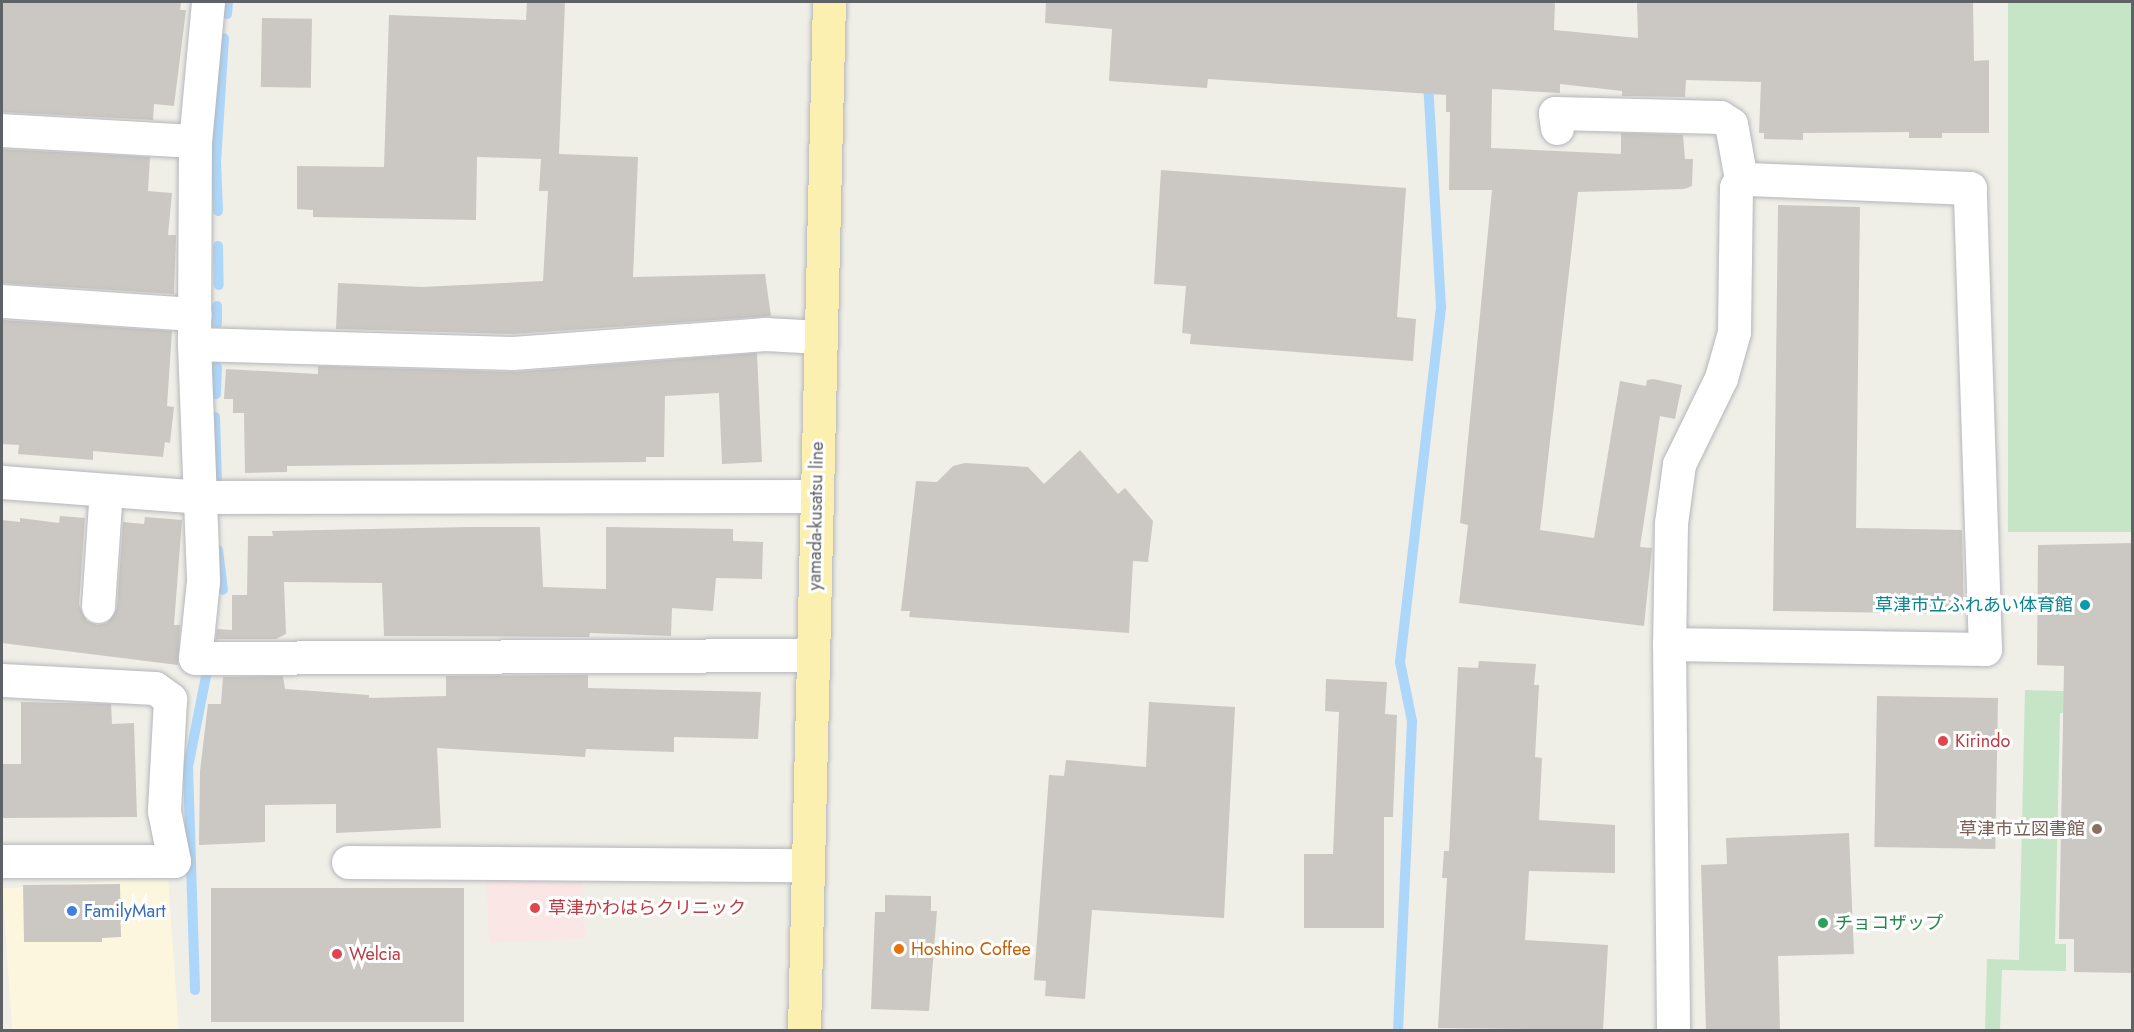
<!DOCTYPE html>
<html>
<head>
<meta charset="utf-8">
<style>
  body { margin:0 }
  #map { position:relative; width:2134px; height:1032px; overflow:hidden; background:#efeee7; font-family:Jost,"Noto Sans JP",sans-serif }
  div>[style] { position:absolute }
  .commercial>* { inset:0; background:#fcf6df; transform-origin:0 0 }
  .medical>* { inset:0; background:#fae7e5; transform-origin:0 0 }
  .green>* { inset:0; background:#c5e5c6; transform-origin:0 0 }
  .stream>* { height:10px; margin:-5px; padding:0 5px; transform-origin:5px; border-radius:5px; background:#acd6fa }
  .building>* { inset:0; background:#cbc8c4; transform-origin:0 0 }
  .roads { filter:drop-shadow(0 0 2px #b4b6ba) drop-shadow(0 0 2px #b4b6ba) }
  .minor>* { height:33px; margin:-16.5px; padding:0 16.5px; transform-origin:16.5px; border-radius:16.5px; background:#fff }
  .major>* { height:33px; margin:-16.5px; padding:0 16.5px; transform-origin:16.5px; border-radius:16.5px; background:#fbf0b0 }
  .dots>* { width:16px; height:16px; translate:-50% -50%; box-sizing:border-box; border:3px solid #fff; border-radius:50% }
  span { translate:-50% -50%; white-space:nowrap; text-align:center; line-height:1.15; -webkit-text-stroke:6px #fff; paint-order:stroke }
  .street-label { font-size:18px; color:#5e6166 }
  .culture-label { font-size:18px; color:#0d838f }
  .right { translate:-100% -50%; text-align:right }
  .health-label { font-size:18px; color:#be3a42 }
  .left { translate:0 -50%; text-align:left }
  .education-label { font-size:18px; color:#785e54 }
  .shop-label { font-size:18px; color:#366cbe }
  .leisure-label { font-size:18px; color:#27864d }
  .food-label { font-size:18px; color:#c56008 }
  .frame { position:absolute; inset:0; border:3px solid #5e6166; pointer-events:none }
</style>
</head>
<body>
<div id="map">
  <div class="commercial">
    <div style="left:168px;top:877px;width:153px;height:166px;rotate:86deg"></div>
  </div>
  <div class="medical">
    <div style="left:582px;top:876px;width:62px;height:96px;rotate:87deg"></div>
  </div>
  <div class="green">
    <div style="left:2008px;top:2px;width:124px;height:530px"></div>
    <div style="clip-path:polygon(2025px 690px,2099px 692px,2098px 714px,2060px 713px,2055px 944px,2066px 944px,2066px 971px,2002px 970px,2000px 1030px,1985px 1030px,1987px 959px,2019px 960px)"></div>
  </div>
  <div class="stream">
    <div style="left:227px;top:14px;width:12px;rotate:-85deg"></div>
    <div style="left:218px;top:211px;width:49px;rotate:-92.3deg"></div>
    <div style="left:216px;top:162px;width:124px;rotate:-86.3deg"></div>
    <div style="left:218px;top:246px;width:39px;rotate:89deg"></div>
    <div style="left:217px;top:306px;width:17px;rotate:90deg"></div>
    <div style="left:216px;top:394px;width:27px;rotate:-88deg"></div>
    <div style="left:215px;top:417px;width:66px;rotate:88.3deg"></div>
    <div style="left:218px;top:550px;width:40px;rotate:82.9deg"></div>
    <div style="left:195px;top:990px;width:223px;rotate:-91.8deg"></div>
    <div style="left:188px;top:767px;width:98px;rotate:-78.8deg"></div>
    <div style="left:1398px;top:1030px;width:309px;rotate:-87.4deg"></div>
    <div style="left:1412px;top:721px;width:60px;rotate:-101.5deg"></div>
    <div style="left:1400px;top:662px;width:357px;rotate:-83.4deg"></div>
    <div style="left:1441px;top:307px;width:226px;rotate:-93.3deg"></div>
  </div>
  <div class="building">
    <div style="clip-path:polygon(2px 2px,181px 2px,180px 10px,186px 10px,174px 106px,154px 104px,153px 120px,2px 112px)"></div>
    <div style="clip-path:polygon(527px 2px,565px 2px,559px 154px,638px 157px,633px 277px,765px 274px,771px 316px,513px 334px,336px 329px,338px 283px,422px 287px,543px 281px,548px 191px,539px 191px,541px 159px,477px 157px,476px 220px,313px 217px,313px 210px,297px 209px,297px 166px,384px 167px,389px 15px,526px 20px)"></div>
    <div style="clip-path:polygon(1046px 2px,1555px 2px,1554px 30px,1638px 38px,1637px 2px,1973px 2px,1974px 61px,1989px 60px,1989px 133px,1942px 133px,1942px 138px,1909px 138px,1909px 132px,1803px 133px,1803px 140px,1764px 139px,1764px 133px,1759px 133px,1761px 82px,1686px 80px,1685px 97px,1622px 96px,1622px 91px,1560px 84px,1560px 93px,1492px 89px,1491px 148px,1621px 154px,1621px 133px,1683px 135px,1685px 159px,1693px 159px,1692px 186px,1684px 189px,1578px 192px,1540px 530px,1594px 538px,1620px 381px,1646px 386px,1647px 380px,1653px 379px,1682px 385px,1675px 419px,1660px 416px,1640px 547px,1652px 548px,1644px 626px,1459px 603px,1468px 525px,1460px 523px,1492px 190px,1449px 190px,1450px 112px,1446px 112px,1446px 95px,1208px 79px,1207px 88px,1109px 81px,1112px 29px,1045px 23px)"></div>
    <div style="left:262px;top:18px;width:50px;height:69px;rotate:1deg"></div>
    <div style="clip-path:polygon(2px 149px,150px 157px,148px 191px,172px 193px,168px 235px,176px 235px,174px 294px,2px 283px)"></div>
    <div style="clip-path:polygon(1161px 170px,1406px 188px,1397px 317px,1416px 319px,1413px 361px,1190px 344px,1191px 334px,1182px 333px,1186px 286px,1154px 284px)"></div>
    <div style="clip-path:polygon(1778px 205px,1860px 207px,1856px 528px,1962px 530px,1964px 614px,1773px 611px)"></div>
    <div style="clip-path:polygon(2px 320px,172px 331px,167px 406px,174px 407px,170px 443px,165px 442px,163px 457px,93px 451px,93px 460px,18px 454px,19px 445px,2px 444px)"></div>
    <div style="clip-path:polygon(757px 353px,762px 462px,722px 464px,719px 393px,665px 396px,664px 457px,646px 457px,646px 462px,287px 466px,287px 472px,245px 473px,244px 413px,233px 413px,233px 399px,224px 399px,226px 369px,318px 374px,318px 366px,514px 372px)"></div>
    <div style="clip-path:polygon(1080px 450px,1118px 494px,1125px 488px,1153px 521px,1148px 562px,1133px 561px,1129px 633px,909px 617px,910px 611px,901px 611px,916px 481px,937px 482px,953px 466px,965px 463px,1028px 467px,1044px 484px)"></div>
    <div style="clip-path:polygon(60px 516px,85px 518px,79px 605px,87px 621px,97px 625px,107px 623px,117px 608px,123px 522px,144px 524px,145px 517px,182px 520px,174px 625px,180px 625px,178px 665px,2px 643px,2px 520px,20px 522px,20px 518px,59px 523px)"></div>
    <div style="clip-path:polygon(469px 527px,540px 527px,543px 587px,606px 589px,606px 527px,733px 529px,733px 541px,763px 542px,762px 579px,716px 578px,713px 611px,672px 608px,671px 636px,590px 633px,589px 637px,384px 636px,382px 583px,284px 582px,286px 634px,276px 639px,216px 639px,217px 629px,232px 630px,232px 595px,247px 595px,248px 536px,273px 536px,272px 531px)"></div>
    <div style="clip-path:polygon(2133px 543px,2133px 973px,2074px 972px,2074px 939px,2059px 939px,2064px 666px,2037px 665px,2038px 545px)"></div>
    <div style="clip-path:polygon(1479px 661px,1536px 664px,1534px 685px,1539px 685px,1535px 757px,1542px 758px,1539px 820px,1615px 825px,1615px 873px,1529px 871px,1525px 940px,1608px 945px,1603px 1030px,1438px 1028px,1447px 878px,1442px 878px,1444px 851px,1449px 851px,1458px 667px,1478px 668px)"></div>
    <div style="clip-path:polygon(588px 675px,588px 688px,761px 692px,758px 739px,674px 737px,674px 752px,586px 749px,585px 757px,437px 748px,441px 828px,336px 833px,336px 804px,265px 805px,265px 842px,199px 845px,200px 771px,208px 704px,221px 704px,223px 677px,283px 676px,285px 689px,369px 695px,369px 698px,446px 696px,446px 676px)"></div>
    <div style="clip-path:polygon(1326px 679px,1387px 682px,1385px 714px,1397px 715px,1393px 817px,1384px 817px,1384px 928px,1304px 928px,1304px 854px,1333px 854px,1339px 712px,1325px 711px)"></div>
    <div style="left:1877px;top:696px;width:121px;height:151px;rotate:1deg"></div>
    <div style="clip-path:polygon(21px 702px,111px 704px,112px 724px,134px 723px,137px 817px,2px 818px,2px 764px,21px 764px)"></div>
    <div style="clip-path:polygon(1149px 702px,1235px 707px,1224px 918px,1092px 910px,1085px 999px,1045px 996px,1046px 981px,1034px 980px,1049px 775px,1064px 776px,1066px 760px,1146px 767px)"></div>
    <div style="clip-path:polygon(1849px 833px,1854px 954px,1778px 956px,1780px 1030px,1706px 1030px,1701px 865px,1727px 864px,1726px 838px)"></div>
    <div style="clip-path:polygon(120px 884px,121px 937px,102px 938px,102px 942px,24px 942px,23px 885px)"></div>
    <div style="left:211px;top:888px;width:253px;height:134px"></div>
    <div style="clip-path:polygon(885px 895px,931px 896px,931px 911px,937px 911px,929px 1011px,871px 1009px,875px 912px,885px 912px)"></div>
  </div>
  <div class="roads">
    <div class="minor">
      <div style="left:208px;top:2px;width:140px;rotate:95.3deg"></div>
      <div style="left:195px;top:141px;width:203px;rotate:90.3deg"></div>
      <div style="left:194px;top:344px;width:237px;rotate:87.8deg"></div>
      <div style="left:203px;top:581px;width:77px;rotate:95.9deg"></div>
      <div style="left:195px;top:658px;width:618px;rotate:-0.28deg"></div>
      <div style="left:1557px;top:128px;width:15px;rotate:-98deg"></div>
      <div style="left:1555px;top:113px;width:165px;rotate:1.4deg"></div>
      <div style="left:1720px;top:117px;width:13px;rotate:32deg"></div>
      <div style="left:1731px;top:124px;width:56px;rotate:79.7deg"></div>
      <div style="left:2px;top:130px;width:193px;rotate:3.3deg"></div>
      <div style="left:2px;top:301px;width:193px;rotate:3.9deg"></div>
      <div style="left:194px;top:344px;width:319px;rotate:1.6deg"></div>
      <div style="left:513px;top:353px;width:253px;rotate:-4.3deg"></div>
      <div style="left:765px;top:334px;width:56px;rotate:3.1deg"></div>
      <div style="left:2px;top:482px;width:201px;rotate:4.3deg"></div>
      <div style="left:202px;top:497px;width:615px;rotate:-0.09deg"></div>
      <div style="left:98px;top:606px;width:116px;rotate:-86.1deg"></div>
      <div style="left:1669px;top:644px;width:316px;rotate:0.9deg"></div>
      <div style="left:1985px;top:649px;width:461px;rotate:-91.9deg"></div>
      <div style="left:1970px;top:188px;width:229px;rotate:-177.7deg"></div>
      <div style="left:1741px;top:179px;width:9px;rotate:122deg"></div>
      <div style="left:1736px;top:187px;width:145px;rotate:90.8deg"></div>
      <div style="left:1734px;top:332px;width:48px;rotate:105.8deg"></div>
      <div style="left:1721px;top:378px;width:96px;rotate:116deg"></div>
      <div style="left:1679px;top:464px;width:60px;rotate:97.7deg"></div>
      <div style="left:1671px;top:523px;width:121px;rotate:90.9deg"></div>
      <div style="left:1669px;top:644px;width:386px;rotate:89.4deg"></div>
      <div style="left:2px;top:680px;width:153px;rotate:3deg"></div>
      <div style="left:155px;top:688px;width:19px;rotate:36deg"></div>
      <div style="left:170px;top:699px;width:112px;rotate:93.1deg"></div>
      <div style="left:164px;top:811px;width:51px;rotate:78.7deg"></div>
      <div style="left:174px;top:861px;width:172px;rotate:180deg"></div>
      <div style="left:348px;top:862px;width:460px;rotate:0.4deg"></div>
    </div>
    <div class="major">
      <div style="left:804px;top:1030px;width:1028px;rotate:-88.61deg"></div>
    </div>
  </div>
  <div class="dots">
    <div style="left:2085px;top:605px;background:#0f9aa8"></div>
    <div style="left:1943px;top:741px;background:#e0444e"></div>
    <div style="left:2097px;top:829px;background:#8d6e63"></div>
    <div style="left:535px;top:908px;background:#e0444e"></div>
    <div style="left:72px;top:911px;background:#3f7fe0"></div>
    <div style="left:1823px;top:923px;background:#2e9e5b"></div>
    <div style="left:899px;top:949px;background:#e8710a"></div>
    <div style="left:337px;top:954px;background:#e0444e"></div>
  </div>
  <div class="street-label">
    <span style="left:816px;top:516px;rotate:-89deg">yamada-kusatsu line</span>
  </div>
  <div class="culture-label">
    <span class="right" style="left:2073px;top:605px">草津市立ふれあい体育館</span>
  </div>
  <div class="health-label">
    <span class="left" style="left:1955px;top:741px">Kirindo</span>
    <span class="left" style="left:548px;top:908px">草津かわはらクリニック</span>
    <span class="left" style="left:349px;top:954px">Welcia</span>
  </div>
  <div class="education-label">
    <span class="right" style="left:2085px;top:829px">草津市立図書館</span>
  </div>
  <div class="shop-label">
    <span class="left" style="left:84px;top:911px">FamilyMart</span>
  </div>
  <div class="leisure-label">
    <span class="left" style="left:1835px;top:923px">チョコザップ</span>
  </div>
  <div class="food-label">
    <span class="left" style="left:911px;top:949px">Hoshino Coffee</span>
  </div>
  <div class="frame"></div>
</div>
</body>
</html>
